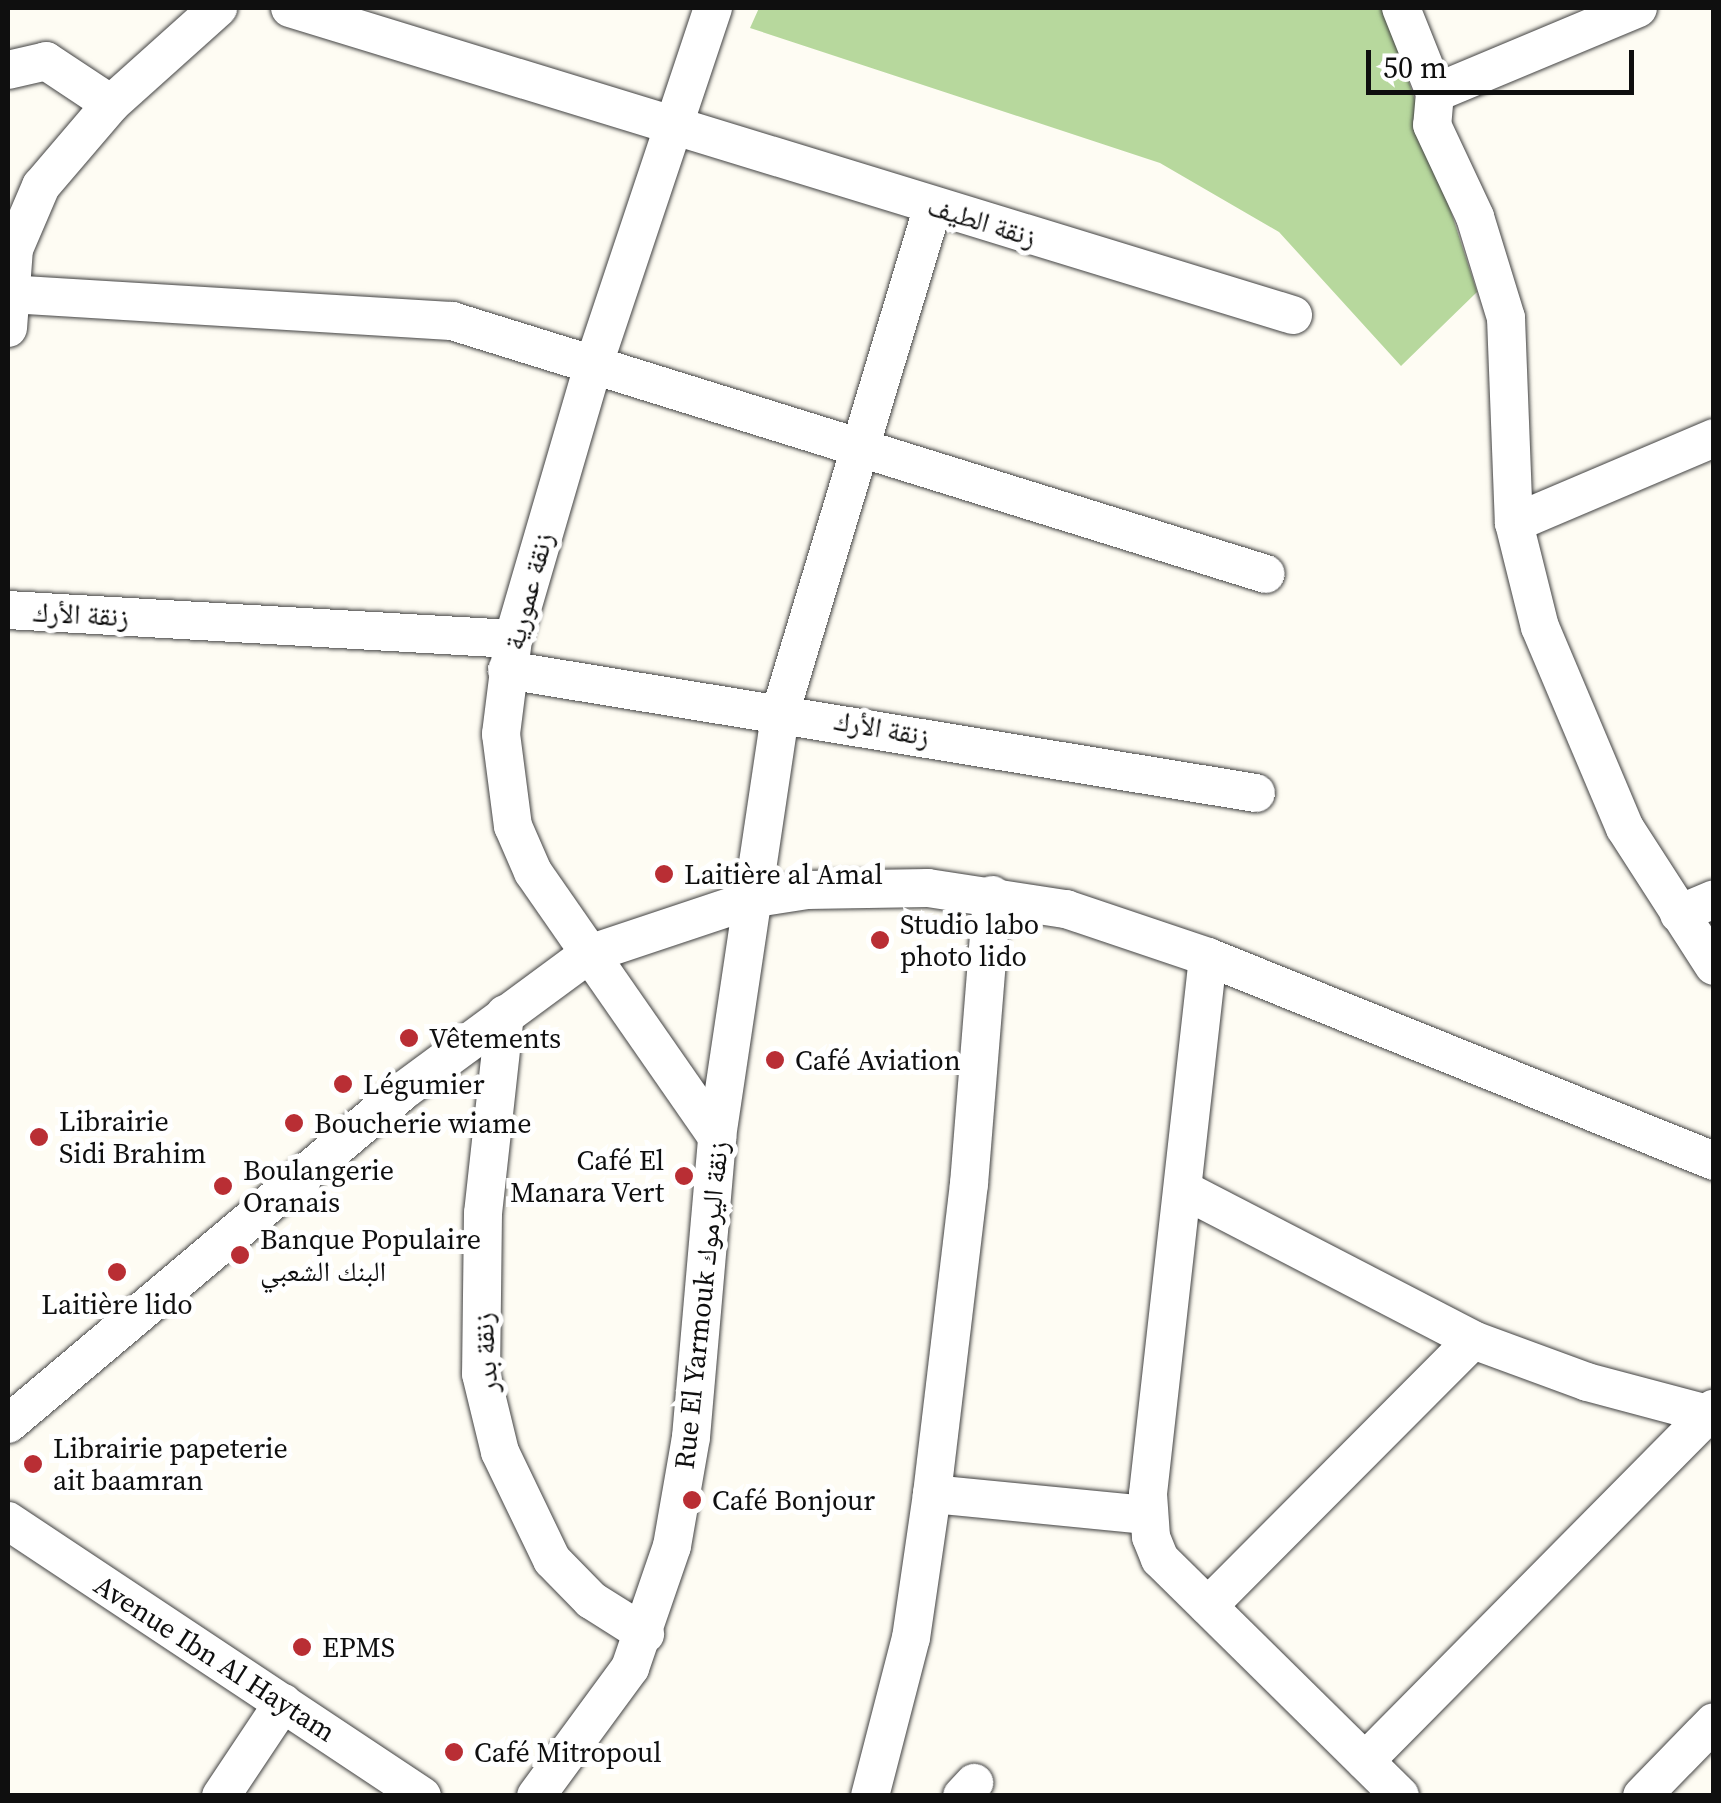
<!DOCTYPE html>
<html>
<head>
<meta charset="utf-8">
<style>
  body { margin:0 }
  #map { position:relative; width:1721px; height:1803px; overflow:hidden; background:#fefcf3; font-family:"Source Serif 4","Noto Naskh Arabic",serif }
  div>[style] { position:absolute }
  .forest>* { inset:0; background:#b7d89d }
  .roads { filter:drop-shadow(0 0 2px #424242) drop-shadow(0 0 2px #424242) }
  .minor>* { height:38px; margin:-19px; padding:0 19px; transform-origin:19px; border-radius:19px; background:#fff }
  .dots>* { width:28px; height:28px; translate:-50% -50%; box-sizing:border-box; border:5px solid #fff; border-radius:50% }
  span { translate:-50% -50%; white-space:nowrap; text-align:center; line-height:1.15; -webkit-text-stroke:10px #fff; paint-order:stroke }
  .street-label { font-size:28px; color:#0f0f0f }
  .poi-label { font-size:28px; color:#0f0f0f }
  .left { translate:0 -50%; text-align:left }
  .right { translate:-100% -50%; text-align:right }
  .frame { position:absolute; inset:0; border:10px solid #0f0f0f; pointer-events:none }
  .scale { position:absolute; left:1366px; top:50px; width:268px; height:45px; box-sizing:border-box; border:5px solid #0f0f0f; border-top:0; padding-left:12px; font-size:30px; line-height:35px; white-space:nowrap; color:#0f0f0f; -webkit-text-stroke:8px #fff; paint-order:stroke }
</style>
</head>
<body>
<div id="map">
  <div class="forest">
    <div style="clip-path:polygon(759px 8px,1385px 8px,1477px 292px,1401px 366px,1279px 232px,1160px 163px,750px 28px)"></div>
  </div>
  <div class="roads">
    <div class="minor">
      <div style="left:290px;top:8px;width:1049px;rotate:17.02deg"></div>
      <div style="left:713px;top:8px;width:378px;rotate:108.5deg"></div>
      <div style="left:593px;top:366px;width:284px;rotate:106.3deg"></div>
      <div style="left:513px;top:639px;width:96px;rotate:97.2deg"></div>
      <div style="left:501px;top:734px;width:93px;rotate:82.6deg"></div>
      <div style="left:513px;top:826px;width:50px;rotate:66.5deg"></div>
      <div style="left:533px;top:872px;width:323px;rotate:55.2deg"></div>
      <div style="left:1401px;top:8px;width:92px;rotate:68.2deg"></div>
      <div style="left:1435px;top:93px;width:220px;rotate:-22.7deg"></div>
      <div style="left:8px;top:70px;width:39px;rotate:-13deg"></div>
      <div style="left:46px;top:61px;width:78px;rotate:33.5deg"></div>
      <div style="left:1435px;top:93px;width:32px;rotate:95deg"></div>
      <div style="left:1432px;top:125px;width:102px;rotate:64.9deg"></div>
      <div style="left:1475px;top:217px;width:106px;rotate:72.9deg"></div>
      <div style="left:1506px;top:318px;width:205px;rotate:87.8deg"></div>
      <div style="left:1514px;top:523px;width:107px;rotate:76deg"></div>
      <div style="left:1540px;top:627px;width:218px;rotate:67.1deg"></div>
      <div style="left:1625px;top:828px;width:164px;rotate:57.2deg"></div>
      <div style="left:9px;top:294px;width:444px;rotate:3.5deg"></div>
      <div style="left:452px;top:321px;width:852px;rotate:17.27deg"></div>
      <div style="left:8px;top:328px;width:79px;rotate:-85.7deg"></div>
      <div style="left:14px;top:249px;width:69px;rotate:-66.8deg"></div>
      <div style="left:41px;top:186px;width:108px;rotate:-49.5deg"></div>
      <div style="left:111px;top:104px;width:144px;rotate:-41.9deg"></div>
      <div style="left:1514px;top:523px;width:217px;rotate:-23deg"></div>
      <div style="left:8px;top:610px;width:506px;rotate:3.29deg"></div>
      <div style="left:507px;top:670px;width:759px;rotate:9.33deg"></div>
      <div style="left:1679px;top:914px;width:38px;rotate:-23deg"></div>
      <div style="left:1208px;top:957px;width:540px;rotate:96.38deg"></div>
      <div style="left:1148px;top:1494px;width:43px;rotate:86deg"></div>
      <div style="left:1151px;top:1537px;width:24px;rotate:68deg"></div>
      <div style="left:1160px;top:1559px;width:337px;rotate:44.6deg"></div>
      <div style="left:505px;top:1014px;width:200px;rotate:96.3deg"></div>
      <div style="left:483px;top:1213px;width:161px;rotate:90.7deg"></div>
      <div style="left:481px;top:1374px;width:80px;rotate:76.3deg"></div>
      <div style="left:500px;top:1452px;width:120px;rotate:64.3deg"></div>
      <div style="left:552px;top:1560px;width:56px;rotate:45.7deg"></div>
      <div style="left:591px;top:1600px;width:64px;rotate:32.2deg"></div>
      <div style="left:1186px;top:1191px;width:323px;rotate:27.4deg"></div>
      <div style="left:1473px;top:1340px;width:121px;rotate:20.2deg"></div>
      <div style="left:1587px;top:1382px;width:124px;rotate:14.9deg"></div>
      <div style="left:8px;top:1424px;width:517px;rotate:-40.13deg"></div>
      <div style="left:403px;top:1091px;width:231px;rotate:-36.4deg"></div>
      <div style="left:589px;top:954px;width:176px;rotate:-18.5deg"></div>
      <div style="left:756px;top:898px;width:52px;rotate:-8.9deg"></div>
      <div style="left:807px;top:890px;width:121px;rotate:-0.9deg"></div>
      <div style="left:928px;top:888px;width:140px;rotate:8.7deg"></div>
      <div style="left:1066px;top:909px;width:150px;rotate:18.7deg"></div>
      <div style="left:1208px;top:957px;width:546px;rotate:21.96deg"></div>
      <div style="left:932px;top:1494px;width:217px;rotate:5.6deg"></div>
      <div style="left:8px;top:1521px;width:497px;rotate:33.6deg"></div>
      <div style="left:1208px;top:1606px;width:375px;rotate:-45.1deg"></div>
      <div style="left:1365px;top:1761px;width:496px;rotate:-45.3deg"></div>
      <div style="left:221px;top:1796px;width:112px;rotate:-56.3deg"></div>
      <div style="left:536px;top:1796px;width:159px;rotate:-53.7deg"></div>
      <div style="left:630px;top:1668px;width:129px;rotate:-71deg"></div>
      <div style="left:672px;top:1546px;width:111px;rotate:-80.1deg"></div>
      <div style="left:691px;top:1437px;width:301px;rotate:-85deg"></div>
      <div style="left:717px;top:1137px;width:432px;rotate:-81.5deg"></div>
      <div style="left:781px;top:710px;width:526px;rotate:-73.22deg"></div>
      <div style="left:870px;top:1796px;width:163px;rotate:-75.5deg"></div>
      <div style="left:911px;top:1638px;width:146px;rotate:-81.7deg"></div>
      <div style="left:932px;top:1494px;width:312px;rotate:-83.2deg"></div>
      <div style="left:969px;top:1184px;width:290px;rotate:-85.4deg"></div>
      <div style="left:962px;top:1796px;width:18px;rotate:-47deg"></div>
      <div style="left:1642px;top:1796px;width:103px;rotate:-45.8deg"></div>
    </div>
  </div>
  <div class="dots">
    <div style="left:664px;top:874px;background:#b92e34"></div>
    <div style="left:880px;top:940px;background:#b92e34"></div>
    <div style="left:409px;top:1038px;background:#b92e34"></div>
    <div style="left:775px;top:1060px;background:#b92e34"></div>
    <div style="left:343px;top:1084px;background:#b92e34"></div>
    <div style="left:294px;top:1123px;background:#b92e34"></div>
    <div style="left:39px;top:1137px;background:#b92e34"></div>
    <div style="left:684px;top:1176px;background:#b92e34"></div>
    <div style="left:223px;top:1186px;background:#b92e34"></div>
    <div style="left:240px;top:1255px;background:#b92e34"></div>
    <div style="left:117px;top:1272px;background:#b92e34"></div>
    <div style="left:33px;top:1464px;background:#b92e34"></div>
    <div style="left:692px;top:1500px;background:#b92e34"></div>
    <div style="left:302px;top:1647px;background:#b92e34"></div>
    <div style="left:454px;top:1752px;background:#b92e34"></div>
  </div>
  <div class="street-label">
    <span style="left:982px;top:221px;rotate:17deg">زنقة الطيف</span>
    <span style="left:528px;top:591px;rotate:-75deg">زنقة عمورية</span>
    <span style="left:81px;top:614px;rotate:3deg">زنقة الأرك</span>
    <span style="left:882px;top:728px;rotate:10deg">زنقة الأرك</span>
    <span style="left:701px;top:1305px;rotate:-84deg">Rue El Yarmouk زنقة اليرموك</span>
    <span style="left:485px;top:1353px;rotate:-94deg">زنقة بدر</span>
    <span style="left:215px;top:1658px;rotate:33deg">Avenue Ibn Al Haytam</span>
  </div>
  <div class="poi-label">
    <span class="left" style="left:684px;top:874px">Laitière al Amal</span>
    <span class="left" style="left:900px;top:940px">Studio labo<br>photo lido</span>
    <span class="left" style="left:429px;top:1038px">Vêtements</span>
    <span class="left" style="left:795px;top:1060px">Café Aviation</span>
    <span class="left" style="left:363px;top:1084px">Légumier</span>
    <span class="left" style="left:59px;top:1137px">Librairie<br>Sidi Brahim</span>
    <span class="left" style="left:314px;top:1123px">Boucherie wiame</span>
    <span class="right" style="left:664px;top:1176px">Café El<br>Manara Vert</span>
    <span class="left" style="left:243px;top:1186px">Boulangerie<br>Oranais</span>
    <span class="left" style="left:260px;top:1255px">Banque Populaire<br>البنك الشعبي</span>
    <span style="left:117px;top:1304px">Laitière lido</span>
    <span class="left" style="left:53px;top:1464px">Librairie papeterie<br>ait baamran</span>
    <span class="left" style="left:712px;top:1500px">Café Bonjour</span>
    <span class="left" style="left:322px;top:1647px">EPMS</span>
    <span class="left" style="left:474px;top:1752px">Café Mitropoul</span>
  </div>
  <div class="frame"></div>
  <div class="scale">50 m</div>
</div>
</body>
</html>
